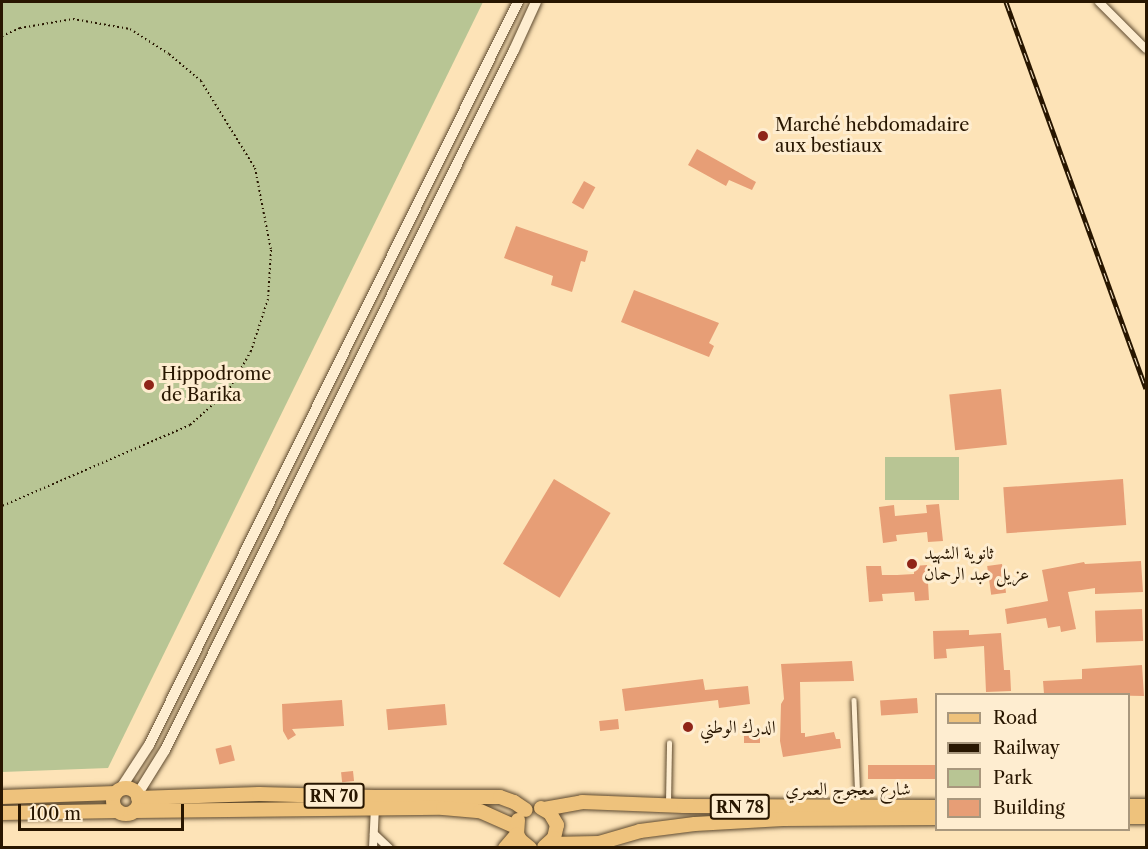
<!DOCTYPE html>
<html>
<head>
<meta charset="utf-8">
<style>
  body { margin:0 }
  #map { position:relative; width:1148px; height:849px; overflow:hidden; background:#fde3b7; font-family:"Libre Caslon Text",Amiri,serif }
  div>[style] { position:absolute }
  .green>* { inset:0; background:#b8c594; transform-origin:0 0 }
  .building>* { inset:0; background:#e79e76; transform-origin:0 0 }
  .path>* { height:2px; margin-top:-1px; transform-origin:0; background:repeating-linear-gradient(90deg,#281600 0 1.5px,transparent 0 4.5px) }
  .roads { filter:drop-shadow(0 0 2px #5d492e) drop-shadow(0 0 2px #5d492e) }
  .service>* { height:4.5px; margin:-2.25px; padding:0 2.25px; transform-origin:2.25px; border-radius:2.25px; background:#feedd0 }
  .minor>* { height:8px; margin:-4px; padding:0 4px; transform-origin:4px; border-radius:4px; background:#feedd0 }
  .tertiary>* { height:10px; margin:-5px; padding:0 5px; transform-origin:5px; border-radius:5px; background:#feedd0 }
  .primary>* { height:14px; margin:-7px; padding:0 7px; transform-origin:7px; border-radius:7px; background:#eec27c }
  .primary>.ring { margin:-7px; padding:0; box-sizing:content-box; background:none; border:14px solid #eec27c; border-radius:50% }
  .rail>* { height:5px; margin-top:-2.5px; transform-origin:0; background:repeating-linear-gradient(90deg,#feedd0 0 9px,#281600 0 18px); box-sizing:border-box; border-block:2px solid #281600 }
  .dots>* { width:16px; height:16px; translate:-50% -50%; box-sizing:border-box; border:3px solid #feedd0; border-radius:50% }
  span { translate:-50% -50%; white-space:nowrap; text-align:center; line-height:1.15; -webkit-text-stroke:6px #feedd0; paint-order:stroke }
  .shield-label span { padding:2px 4px; background:#feedd0; border:2px solid; border-radius:4px; -webkit-text-stroke-width:0 }
  .shield-label { font-size:16px; color:#281600; font-weight:700 }
  .poi-label { font-size:18px; color:#281600 }
  .left { translate:0 -50%; text-align:left }
  .street-label { font-size:18px; color:#281600 }
  .frame { position:absolute; inset:0; border:3px solid #281600; pointer-events:none }
  .legend { position:absolute; left:935px; top:693px; width:195px; height:138px; box-sizing:border-box; background:#feedd0; border:2px solid #a8977d; margin:0; padding:8px 10px; list-style:none; font-size:18px; color:#281600 }
  .legend li { display:flex; align-items:center; gap:12px; height:30px }
  .legend b { width:30px; border:2px solid #a8977d }
  .scale { position:absolute; left:18px; top:804px; width:166px; height:27px; box-sizing:border-box; border:3px solid #281600; border-top:0; padding-left:8px; font-size:18px; line-height:21px; white-space:nowrap; color:#281600; -webkit-text-stroke:4px #feedd0; paint-order:stroke }
</style>
</head>
<body>
<div id="map">
  <div class="green">
    <div style="clip-path:polygon(2px 2px,483px 2px,108px 768px,2px 772px)"></div>
    <div style="left:885px;top:457px;width:74px;height:43px"></div>
  </div>
  <div class="building">
    <div style="clip-path:polygon(697px 149px,756px 182px,752px 190px,729px 180px,726px 186px,688px 165px)"></div>
    <div style="left:584px;top:181px;width:13px;height:25px;rotate:29deg"></div>
    <div style="clip-path:polygon(516px 226px,588px 251px,585px 262px,581px 261px,572px 292px,551px 285px,553px 276px,504px 258px)"></div>
    <div style="clip-path:polygon(634px 290px,719px 323px,709px 343px,714px 346px,709px 357px,621px 322px)"></div>
    <div style="left:1001px;top:389px;width:56px;height:52px;rotate:84deg"></div>
    <div style="left:554px;top:479px;width:66px;height:99px;rotate:31deg"></div>
    <div style="left:1123px;top:479px;width:46px;height:120px;rotate:86deg"></div>
    <div style="clip-path:polygon(939px 504px,943px 541px,928px 542px,927px 532px,896px 535px,897px 541px,883px 543px,879px 507px,894px 505px,895px 516px,927px 513px,926px 505px)"></div>
    <div style="clip-path:polygon(1141px 561px,1143px 592px,1095px 594px,1095px 588px,1068px 592px,1076px 629px,1061px 632px,1060px 626px,1048px 628px,1046px 618px,1007px 624px,1005px 609px,1048px 601px,1042px 570px,1084px 562px,1085px 564px)"></div>
    <div style="left:1002px;top:564px;width:29px;height:15px;rotate:82deg"></div>
    <div style="clip-path:polygon(927px 565px,929px 600px,915px 601px,914px 592px,882px 594px,883px 601px,869px 602px,866px 566px,881px 566px,882px 575px,897px 575px,914px 574px,914px 566px)"></div>
    <div style="left:1142px;top:609px;width:32px;height:47px;rotate:88deg"></div>
    <div style="clip-path:polygon(969px 630px,969px 635px,1001px 633px,1004px 670px,1010px 670px,1011px 691px,986px 692px,984px 646px,946px 649px,947px 658px,934px 659px,933px 631px)"></div>
    <div style="clip-path:polygon(852px 661px,854px 681px,800px 682px,801px 733px,805px 733px,805px 737px,834px 732px,836px 739px,840px 739px,841px 748px,783px 757px,780px 741px,781px 704px,784px 699px,781px 664px)"></div>
    <div style="clip-path:polygon(1142px 665px,1144px 696px,1044px 694px,1043px 681px,1082px 679px,1082px 669px)"></div>
    <div style="clip-path:polygon(703px 679px,705px 690px,748px 686px,750px 704px,719px 708px,718px 700px,625px 711px,622px 689px)"></div>
    <div style="left:917px;top:698px;width:15px;height:37px;rotate:86deg"></div>
    <div style="clip-path:polygon(342px 700px,344px 726px,292px 729px,296px 735px,288px 740px,283px 731px,282px 704px)"></div>
    <div style="left:445px;top:704px;width:21px;height:59px;rotate:85deg"></div>
    <div style="left:618px;top:719px;width:10px;height:19px;rotate:84deg"></div>
    <div style="left:760px;top:732px;width:11px;height:16px;rotate:90deg"></div>
    <div style="left:231px;top:745px;width:16px;height:16px;rotate:76deg"></div>
    <div style="left:936px;top:765px;width:14px;height:68px;rotate:90deg"></div>
    <div style="left:353px;top:771px;width:10px;height:12px;rotate:84deg"></div>
  </div>
  <div class="path">
    <div style="left:2px;top:36px;width:20px;rotate:-24deg"></div>
    <div style="left:20px;top:28px;width:54px;rotate:-9.6deg"></div>
    <div style="left:73px;top:19px;width:58px;rotate:10deg"></div>
    <div style="left:130px;top:29px;width:46px;rotate:32.7deg"></div>
    <div style="left:169px;top:54px;width:42px;rotate:40.2deg"></div>
    <div style="left:201px;top:81px;width:102px;rotate:58.2deg"></div>
    <div style="left:255px;top:168px;width:84px;rotate:79deg"></div>
    <div style="left:271px;top:250px;width:49px;rotate:93.5deg"></div>
    <div style="left:268px;top:299px;width:55px;rotate:108.1deg"></div>
    <div style="left:251px;top:351px;width:46px;rotate:119.9deg"></div>
    <div style="left:228px;top:391px;width:51px;rotate:138.2deg"></div>
    <div style="left:190px;top:425px;width:205px;rotate:156.7deg"></div>
  </div>
  <div class="roads">
    <div class="service">
      <div style="left:854px;top:700px;width:104px;rotate:87.8deg"></div>
      <div style="left:668px;top:803px;width:60px;rotate:-89deg"></div>
    </div>
    <div class="minor">
      <div style="left:1099px;top:2px;width:66px;rotate:45deg"></div>
      <div style="left:374px;top:834px;width:21px;rotate:43deg"></div>
      <div style="left:373px;top:848px;width:41px;rotate:-87.2deg"></div>
    </div>
    <div class="tertiary">
      <div style="left:119px;top:791px;width:55px;rotate:-56.9deg"></div>
      <div style="left:149px;top:745px;width:830px;rotate:-63.59deg"></div>
      <div style="left:137px;top:795px;width:53px;rotate:-58.1deg"></div>
      <div style="left:165px;top:750px;width:782px;rotate:-63.5deg"></div>
      <div style="left:514px;top:50px;width:53px;rotate:-65.4deg"></div>
    </div>
    <div class="primary">
      <div class="ring" style="left:113px;top:788px;width:12px;height:12px"></div>
      <div style="left:2px;top:797px;width:114px;rotate:-2deg"></div>
      <div style="left:138px;top:798px;width:121px;rotate:-1.9deg"></div>
      <div style="left:259px;top:794px;width:116px;rotate:1.5deg"></div>
      <div style="left:375px;top:797px;width:125px"></div>
      <div style="left:500px;top:797px;width:15px;rotate:20deg"></div>
      <div style="left:514px;top:802px;width:14px;rotate:34deg"></div>
      <div style="left:1128px;top:806px;width:18px"></div>
      <div style="left:541px;top:808px;width:10px;rotate:29deg"></div>
      <div style="left:550px;top:813px;width:14px;rotate:60deg"></div>
      <div style="left:557px;top:825px;width:13px;rotate:103deg"></div>
      <div style="left:554px;top:838px;width:13px;rotate:138deg"></div>
      <div style="left:544px;top:809px;width:39px;rotate:-10deg"></div>
      <div style="left:582px;top:802px;width:102px;rotate:2.2deg"></div>
      <div style="left:684px;top:806px;width:252px;rotate:0.2deg"></div>
      <div style="left:134px;top:811px;width:309px;rotate:-0.6deg"></div>
      <div style="left:443px;top:808px;width:37px;rotate:5deg"></div>
      <div style="left:480px;top:811px;width:39px;rotate:24deg"></div>
      <div style="left:2px;top:813px;width:116px;rotate:-1deg"></div>
      <div style="left:1128px;top:817px;width:18px"></div>
      <div style="left:518px;top:820px;width:14px;rotate:94deg"></div>
      <div style="left:517px;top:834px;width:7px;rotate:63deg"></div>
      <div style="left:520px;top:840px;width:13px;rotate:39deg"></div>
      <div style="left:550px;top:844px;width:49px;rotate:-1.2deg"></div>
      <div style="left:599px;top:843px;width:43px;rotate:-16.3deg"></div>
      <div style="left:640px;top:831px;width:55px;rotate:-7.3deg"></div>
      <div style="left:695px;top:824px;width:88px;rotate:-3.3deg"></div>
      <div style="left:783px;top:819px;width:153px;rotate:-0.4deg"></div>
      <div style="left:505px;top:848px;width:18px;rotate:-49deg"></div>
    </div>
  </div>
  <div class="rail">
    <div style="left:1006px;top:2px;width:411px;rotate:70.1deg"></div>
  </div>
  <div class="dots">
    <div style="left:763px;top:136px;background:#8f2418"></div>
    <div style="left:149px;top:385px;background:#8f2418"></div>
    <div style="left:912px;top:564px;background:#8f2418"></div>
    <div style="left:688px;top:727px;background:#8f2418"></div>
  </div>
  <div class="shield-label">
    <span style="left:334px;top:796px">RN 70</span>
    <span style="left:740px;top:807px">RN 78</span>
  </div>
  <div class="poi-label">
    <span class="left" style="left:775px;top:136px">Marché hebdomadaire<br>aux bestiaux</span>
    <span class="left" style="left:161px;top:385px">Hippodrome<br>de Barika</span>
    <span class="left" style="left:924px;top:564px">ثانوية الشهيد<br>عزيل عبد الرحمان</span>
    <span class="left" style="left:700px;top:727px">الدرك الوطني</span>
  </div>
  <div class="street-label">
    <span style="left:848px;top:789px">شارع معجوج العمري</span>
  </div>
  <div class="frame"></div>
  <ul class="legend">
  <li><b style="height:8px;background:#eec27c"></b>Road</li>
  <li><b style="height:8px;background:#281600"></b>Railway</li>
  <li><b style="height:16px;background:#b8c594"></b>Park</li>
  <li><b style="height:16px;background:#e79e76"></b>Building</li>
  </ul>
  <div class="scale">100 m</div>
</div>
</body>
</html>
